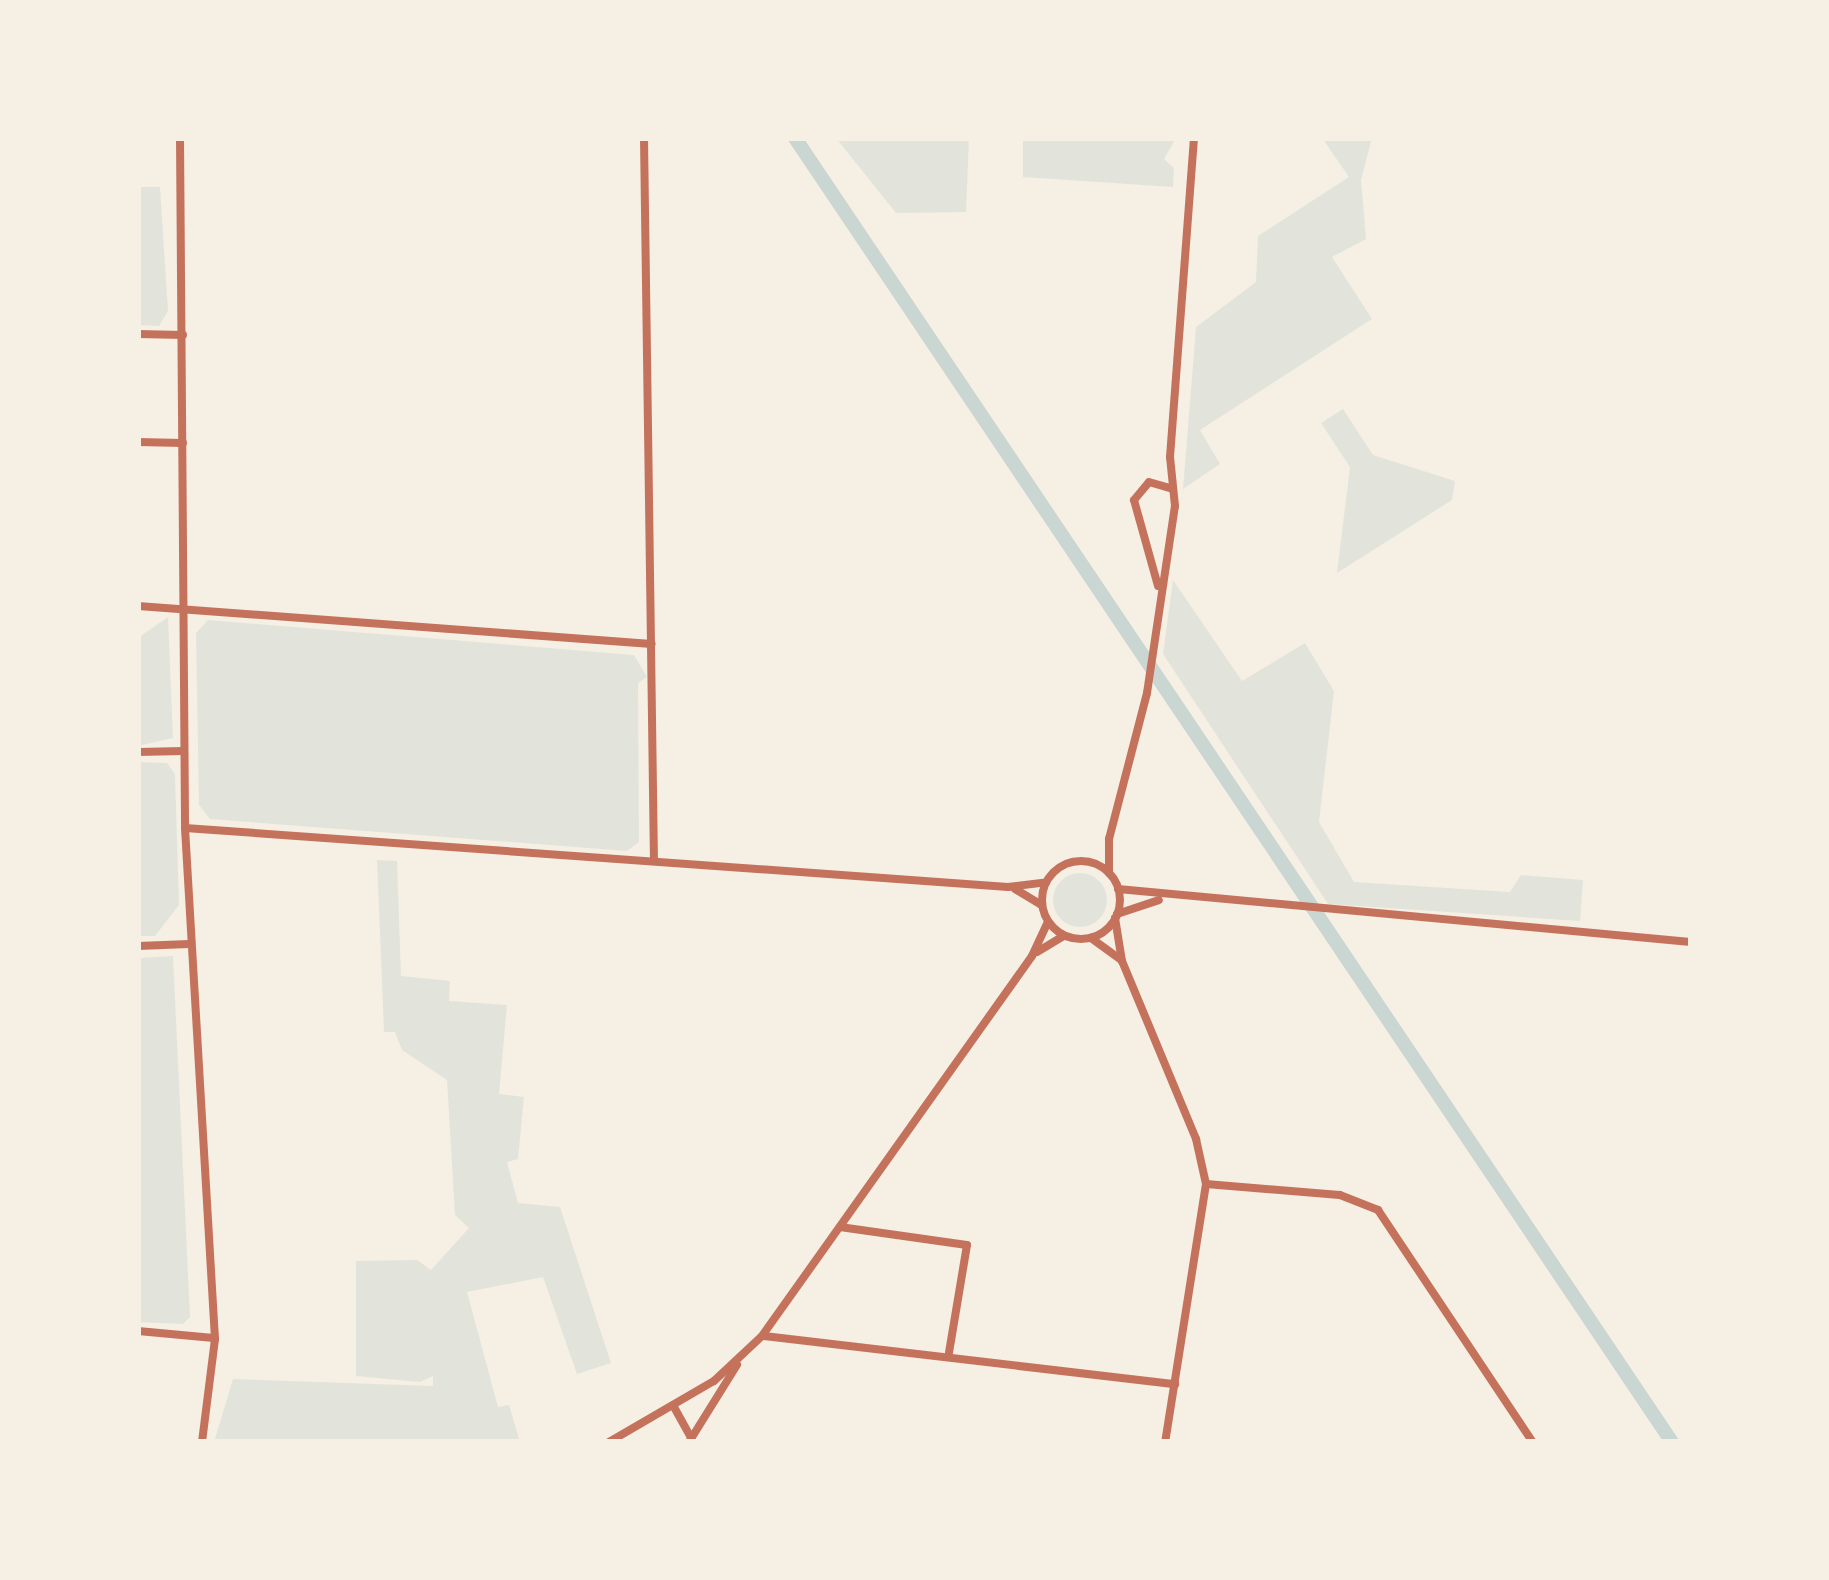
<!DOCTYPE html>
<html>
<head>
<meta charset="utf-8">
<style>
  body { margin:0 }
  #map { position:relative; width:1829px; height:1580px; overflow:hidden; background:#f6efe4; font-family:"PT Sans Narrow",sans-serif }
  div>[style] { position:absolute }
  .green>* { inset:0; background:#e2e4dc }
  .round { border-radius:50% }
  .canal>* { height:14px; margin:-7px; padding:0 7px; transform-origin:7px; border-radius:7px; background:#c9d6d2 }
  .minor>* { height:8px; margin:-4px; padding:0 4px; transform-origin:4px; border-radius:4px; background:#c5725c }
  .minor>.ring { margin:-4px; padding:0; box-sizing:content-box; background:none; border:8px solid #c5725c; border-radius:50% }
  span { translate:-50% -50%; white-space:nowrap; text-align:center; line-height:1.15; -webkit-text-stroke:10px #f6efe4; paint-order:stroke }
  .frame { position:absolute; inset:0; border:141px solid #f6efe4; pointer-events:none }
</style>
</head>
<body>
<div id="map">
  <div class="green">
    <div style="clip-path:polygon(836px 138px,969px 138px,966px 212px,896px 213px)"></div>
    <div style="clip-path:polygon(1023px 138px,1176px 138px,1164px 159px,1174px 168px,1173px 187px,1023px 177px)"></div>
    <div style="clip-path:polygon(1322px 138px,1372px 138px,1361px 180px,1366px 239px,1332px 257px,1372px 319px,1200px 430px,1220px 464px,1183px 489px,1196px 327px,1256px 282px,1258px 236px,1349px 177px)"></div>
    <div style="clip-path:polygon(138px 187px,160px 187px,168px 311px,159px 326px,138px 325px)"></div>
    <div style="clip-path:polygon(1343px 409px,1373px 455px,1455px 481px,1452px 500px,1337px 573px,1350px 467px,1321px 423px)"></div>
    <div style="clip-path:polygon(1173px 580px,1242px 681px,1305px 643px,1334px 691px,1319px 822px,1354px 882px,1510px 892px,1521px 875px,1583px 880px,1580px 921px,1328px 904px,1163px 654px)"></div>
    <div style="clip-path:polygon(168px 617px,173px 738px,138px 746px,138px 638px)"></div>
    <div style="clip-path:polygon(208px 620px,634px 655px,647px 677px,638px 683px,639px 842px,627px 851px,210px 819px,199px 805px,196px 633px)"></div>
    <div style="clip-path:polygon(138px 762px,167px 763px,175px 774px,179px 905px,155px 936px,138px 936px)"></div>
    <div style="clip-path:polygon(377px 860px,397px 861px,401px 976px,450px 981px,449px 1001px,507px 1005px,499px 1094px,524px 1097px,518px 1159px,507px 1162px,518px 1203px,560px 1207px,611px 1363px,577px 1374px,543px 1277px,467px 1292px,498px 1407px,509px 1405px,520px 1442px,214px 1442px,233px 1379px,433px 1386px,433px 1376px,420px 1382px,356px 1376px,356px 1261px,417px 1260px,431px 1270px,469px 1228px,455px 1215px,447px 1080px,402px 1050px,395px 1032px,384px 1032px)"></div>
    <div class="round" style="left:1053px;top:873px;width:54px;height:54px"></div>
    <div style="clip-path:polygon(173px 956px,190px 1317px,183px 1324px,138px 1322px,138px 958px)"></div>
  </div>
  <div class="canal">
    <div style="left:795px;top:138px;width:1571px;rotate:56.08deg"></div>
  </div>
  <div class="minor">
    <div style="left:180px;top:138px;width:690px;rotate:89.58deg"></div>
    <div style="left:185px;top:828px;width:512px;rotate:86.64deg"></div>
    <div style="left:215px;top:1339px;width:104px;rotate:97.2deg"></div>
    <div style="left:644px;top:138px;width:723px;rotate:89.21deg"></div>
    <div style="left:138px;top:334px;width:45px;rotate:1.3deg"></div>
    <div style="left:138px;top:442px;width:45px;rotate:1.3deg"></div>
    <div style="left:1158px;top:586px;width:89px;rotate:-105.6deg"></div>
    <div style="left:1134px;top:500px;width:23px;rotate:-50deg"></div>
    <div style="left:1149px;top:482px;width:22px;rotate:16deg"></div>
    <div style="left:138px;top:606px;width:515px;rotate:4.23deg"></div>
    <div style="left:138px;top:752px;width:45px;rotate:-1.3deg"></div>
    <div style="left:185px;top:828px;width:825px;rotate:4.1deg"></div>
    <div style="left:1008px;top:887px;width:38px;rotate:-7deg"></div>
    <div class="ring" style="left:1042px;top:861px;width:70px;height:70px"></div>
    <div style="left:1109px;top:873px;width:34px;rotate:-90deg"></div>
    <div style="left:1109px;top:839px;width:151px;rotate:-75.4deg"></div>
    <div style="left:1147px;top:693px;width:189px;rotate:-81.5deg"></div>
    <div style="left:1175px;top:506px;width:49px;rotate:-95.8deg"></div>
    <div style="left:1170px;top:457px;width:320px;rotate:-85.7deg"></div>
    <div style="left:1015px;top:889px;width:31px;rotate:31deg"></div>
    <div style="left:1118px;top:889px;width:575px;rotate:5.28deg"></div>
    <div style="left:1117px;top:914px;width:44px;rotate:-18.4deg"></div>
    <div style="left:1115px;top:918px;width:44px;rotate:80.8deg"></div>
    <div style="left:1122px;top:961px;width:193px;rotate:67.4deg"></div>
    <div style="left:1196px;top:1139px;width:46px;rotate:77.5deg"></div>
    <div style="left:1206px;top:1184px;width:261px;rotate:99deg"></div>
    <div style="left:1091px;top:938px;width:37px;rotate:36deg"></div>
    <div style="left:138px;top:946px;width:51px;rotate:-2.2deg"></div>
    <div style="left:1037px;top:952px;width:31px;rotate:-31deg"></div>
    <div style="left:1206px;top:1184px;width:134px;rotate:4.7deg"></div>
    <div style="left:1340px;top:1195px;width:41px;rotate:21.5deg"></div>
    <div style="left:1378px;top:1210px;width:279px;rotate:56.3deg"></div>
    <div style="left:840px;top:1227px;width:128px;rotate:8.1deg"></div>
    <div style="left:967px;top:1245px;width:109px;rotate:99.5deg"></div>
    <div style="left:138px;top:1331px;width:76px;rotate:5.3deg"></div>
    <div style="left:764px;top:1336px;width:414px;rotate:6.7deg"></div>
    <div style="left:674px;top:1407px;width:35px;rotate:61deg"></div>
    <div style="left:609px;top:1442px;width:121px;rotate:-30.2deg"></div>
    <div style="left:714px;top:1381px;width:66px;rotate:-43.2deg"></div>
    <div style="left:762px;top:1336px;width:466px;rotate:-54.6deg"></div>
    <div style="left:1032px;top:956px;width:38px;rotate:-65deg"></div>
    <div style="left:689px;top:1442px;width:91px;rotate:-58.1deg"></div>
  </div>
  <div class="frame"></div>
</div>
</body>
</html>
